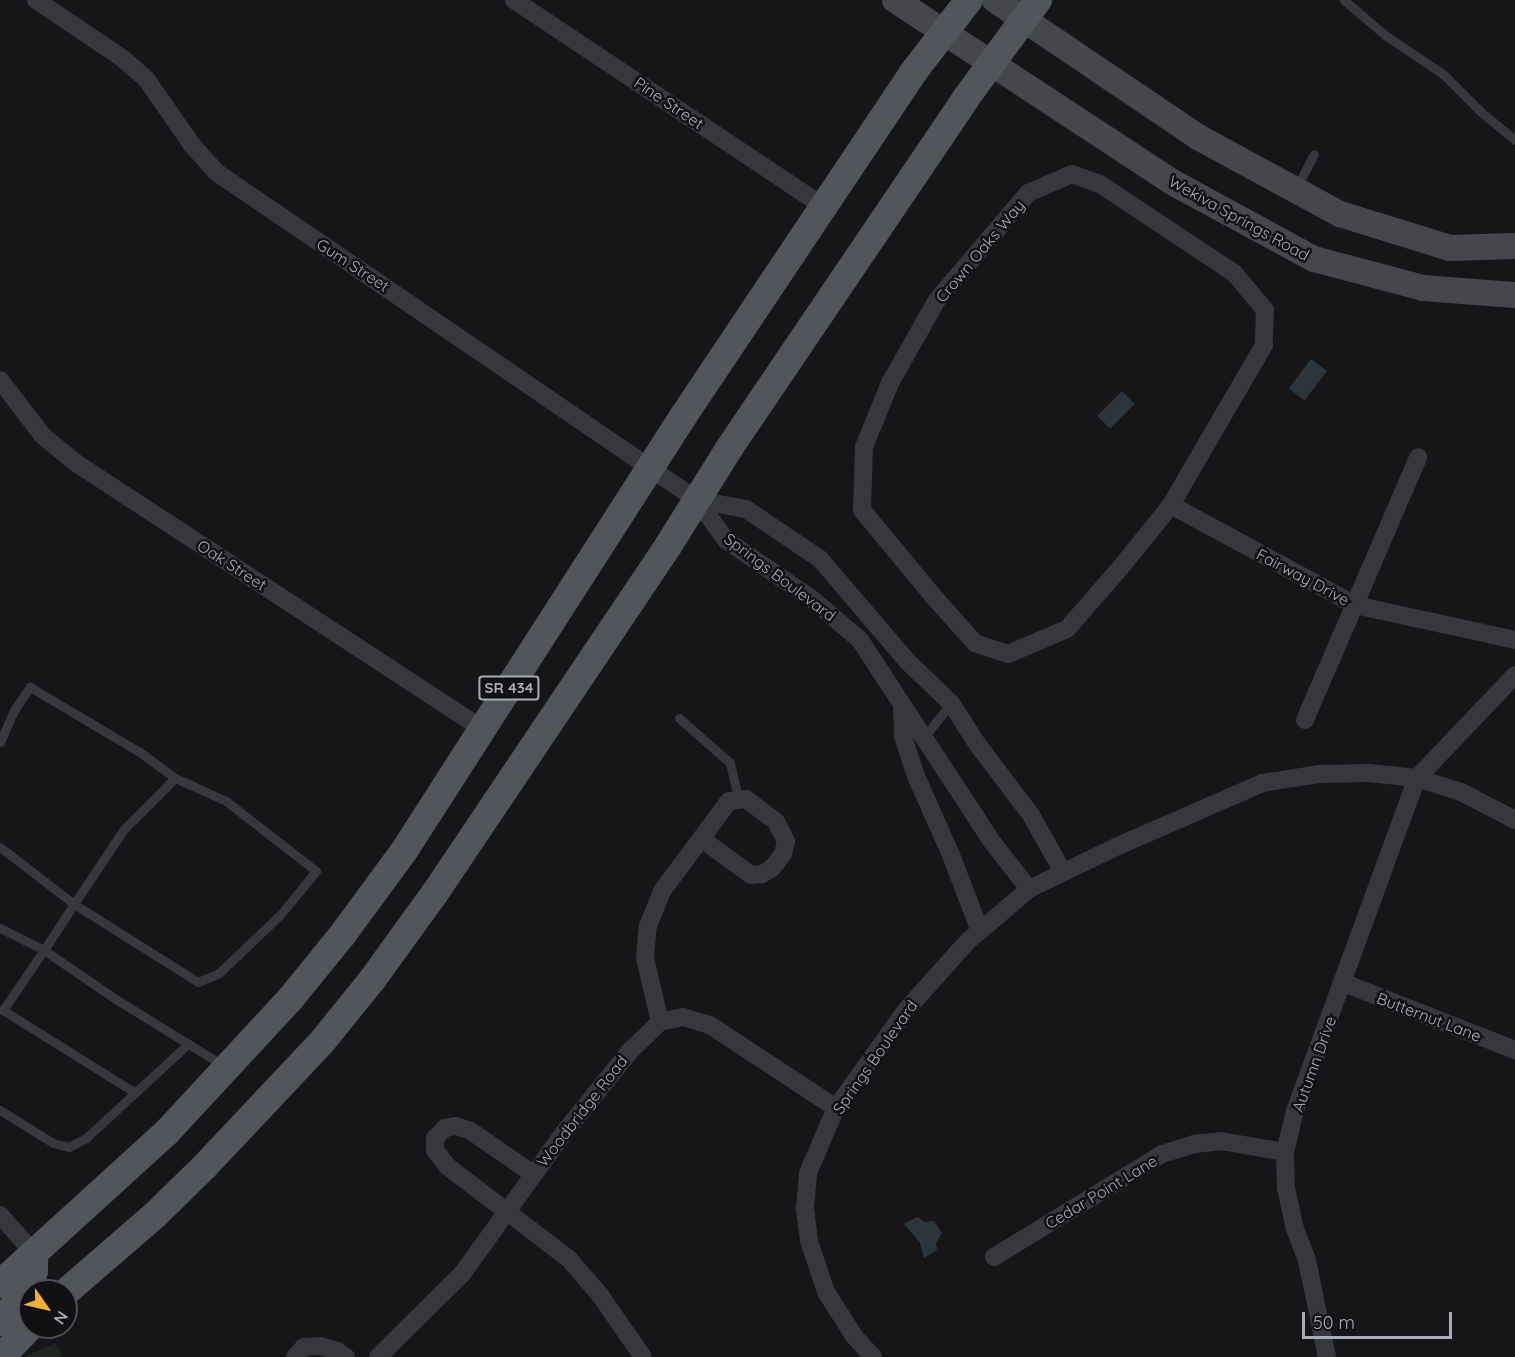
<!DOCTYPE html>
<html>
<head>
<meta charset="utf-8">
<style>
  body { margin:0 }
  #map { position:relative; width:1515px; height:1357px; overflow:hidden; background:#161618; font-family:Quicksand,sans-serif }
  div>[style] { position:absolute }
  .green>* { inset:0; background:#1e261f }
  .water>* { inset:0; background:#2c353c; transform-origin:0 0 }
  .service>* { height:9px; margin:-4.5px; padding:0 4.5px; transform-origin:4.5px; border-radius:4.5px; background:#37383d }
  .minor>* { height:18px; margin:-9px; padding:0 9px; transform-origin:9px; border-radius:9px; background:#37383d }
  .secondary>* { height:26px; margin:-13px; padding:0 13px; transform-origin:13px; border-radius:13px; background:#45474d }
  .primary>* { height:28px; margin:-14px; padding:0 14px; transform-origin:14px; border-radius:14px; background:#53555c }
  span { translate:-50% -50%; white-space:nowrap; text-align:center; line-height:1.15; -webkit-text-stroke:5px #111113; paint-order:stroke }
  .shield-label span { padding:2px 4px; background:#111113; border:2px solid; border-radius:4px; -webkit-text-stroke-width:0 }
  .shield-label { font-size:15px; color:#a8adb8; font-weight:700 }
  .street-label { font-size:16px; color:#a8adb8 }
  .north { position:absolute; left:18px; top:1279px; width:60px; height:60px; box-sizing:border-box; background:#111113; border:2px solid #4d4f55; border-radius:50%; rotate:124deg; font-size:16px; font-weight:700; line-height:24px; text-align:center; color:#a8adb8 }
  .north::after { content:''; display:block; margin:auto; width:21px; height:27px; background:#f2b134; clip-path:polygon(50% 0,100% 100%,50% 72%,0 100%) }
  .scale { position:absolute; left:1302px; top:1312px; width:150px; height:27px; box-sizing:border-box; border:3px solid #a8adb8; border-top:0; padding-left:8px; font-size:18px; line-height:21px; white-space:nowrap; color:#a8adb8; -webkit-text-stroke:4px #111113; paint-order:stroke }
</style>
</head>
<body>
<div id="map">
  <div class="green">
    <div style="clip-path:polygon(56px 1343px,62px 1357px,23px 1357px)"></div>
  </div>
  <div class="water">
    <div style="left:1311px;top:359px;width:20px;height:37px;rotate:37deg"></div>
    <div style="left:1122px;top:391px;width:18px;height:35px;rotate:45deg"></div>
    <div style="clip-path:polygon(917px 1217px,925px 1222px,934px 1221px,942px 1233px,936px 1243px,937px 1250px,924px 1258px,920px 1243px,904px 1224px)"></div>
  </div>
  <div class="service">
    <div style="left:1344px;top:0;width:54px;rotate:40.5deg"></div>
    <div style="left:1385px;top:35px;width:71px;rotate:34.1deg"></div>
    <div style="left:1444px;top:75px;width:52px;rotate:45deg"></div>
    <div style="left:1481px;top:112px;width:44px;rotate:39.5deg"></div>
    <div style="left:1296px;top:189px;width:39px;rotate:-63deg"></div>
    <div style="left:679px;top:718px;width:68px;rotate:41.4deg"></div>
    <div style="left:730px;top:763px;width:35px;rotate:77deg"></div>
    <div style="left:924px;top:737px;width:43px;rotate:-51.5deg"></div>
    <div style="left:0;top:742px;width:36px;rotate:-66deg"></div>
    <div style="left:15px;top:709px;width:27px;rotate:-56deg"></div>
    <div style="left:30px;top:687px;width:129px;rotate:30.7deg"></div>
    <div style="left:141px;top:753px;width:42px;rotate:36.3deg"></div>
    <div style="left:0;top:847px;width:93px;rotate:37.6deg"></div>
    <div style="left:74px;top:904px;width:146px;rotate:32.2deg"></div>
    <div style="left:198px;top:982px;width:23px;rotate:-23deg"></div>
    <div style="left:219px;top:973px;width:84px;rotate:-43.6deg"></div>
    <div style="left:280px;top:915px;width:57px;rotate:-50.7deg"></div>
    <div style="left:316px;top:871px;width:114px;rotate:-142.1deg"></div>
    <div style="left:226px;top:801px;width:56px;rotate:-155.7deg"></div>
    <div style="left:175px;top:778px;width:72px;rotate:135deg"></div>
    <div style="left:124px;top:829px;width:90px;rotate:123.7deg"></div>
    <div style="left:74px;top:904px;width:55px;rotate:123.1deg"></div>
    <div style="left:44px;top:950px;width:49px;rotate:-153.4deg"></div>
    <div style="left:134px;top:1092px;width:155px;rotate:-148deg"></div>
    <div style="left:3px;top:1010px;width:73px;rotate:-55.7deg"></div>
    <div style="left:44px;top:950px;width:85px;rotate:34.4deg"></div>
    <div style="left:114px;top:998px;width:129px;rotate:31.7deg"></div>
    <div style="left:0;top:1110px;width:62px;rotate:31.9deg"></div>
    <div style="left:53px;top:1143px;width:16px;rotate:14deg"></div>
    <div style="left:69px;top:1147px;width:19px;rotate:-28deg"></div>
    <div style="left:86px;top:1138px;width:139px;rotate:-42.7deg"></div>
  </div>
  <div class="minor">
    <div style="left:36px;top:0;width:104px;rotate:34deg"></div>
    <div style="left:122px;top:58px;width:33px;rotate:41deg"></div>
    <div style="left:147px;top:80px;width:79px;rotate:55.3deg"></div>
    <div style="left:192px;top:145px;width:36px;rotate:48deg"></div>
    <div style="left:216px;top:172px;width:582px;rotate:34.29deg"></div>
    <div style="left:697px;top:500px;width:49px;rotate:54.1deg"></div>
    <div style="left:726px;top:540px;width:104px;rotate:34.5deg"></div>
    <div style="left:812px;top:599px;width:63px;rotate:40.5deg"></div>
    <div style="left:860px;top:640px;width:243px;rotate:56.8deg"></div>
    <div style="left:993px;top:843px;width:58px;rotate:52deg"></div>
    <div style="left:514px;top:0;width:373px;rotate:33.7deg"></div>
    <div style="left:1072px;top:174px;width:30px;rotate:20deg"></div>
    <div style="left:1100px;top:184px;width:161px;rotate:33.6deg"></div>
    <div style="left:1234px;top:273px;width:48px;rotate:50deg"></div>
    <div style="left:1265px;top:310px;width:35px;rotate:92deg"></div>
    <div style="left:1264px;top:345px;width:185px;rotate:120.2deg"></div>
    <div style="left:1171px;top:505px;width:80px;rotate:128.9deg"></div>
    <div style="left:1121px;top:567px;width:82px;rotate:131.1deg"></div>
    <div style="left:1067px;top:629px;width:64px;rotate:157deg"></div>
    <div style="left:1008px;top:654px;width:35px;rotate:-162deg"></div>
    <div style="left:975px;top:643px;width:62px;rotate:-131.7deg"></div>
    <div style="left:934px;top:597px;width:113px;rotate:-129.6deg"></div>
    <div style="left:862px;top:510px;width:63px;rotate:-88.2deg"></div>
    <div style="left:864px;top:447px;width:69px;rotate:-67.9deg"></div>
    <div style="left:890px;top:383px;width:95px;rotate:-60.5deg"></div>
    <div style="left:937px;top:300px;width:140px;rotate:-49.6deg"></div>
    <div style="left:1028px;top:193px;width:48px;rotate:-23.4deg"></div>
    <div style="left:0;top:380px;width:71px;rotate:52.5deg"></div>
    <div style="left:43px;top:436px;width:43px;rotate:39.3deg"></div>
    <div style="left:76px;top:463px;width:486px;rotate:33.2deg"></div>
    <div style="left:697px;top:500px;width:50px;rotate:10.4deg"></div>
    <div style="left:746px;top:509px;width:89px;rotate:34deg"></div>
    <div style="left:820px;top:559px;width:134px;rotate:49.5deg"></div>
    <div style="left:907px;top:661px;width:61px;rotate:43.7deg"></div>
    <div style="left:951px;top:703px;width:50px;rotate:57.3deg"></div>
    <div style="left:978px;top:745px;width:88px;rotate:52.9deg"></div>
    <div style="left:1031px;top:815px;width:65px;rotate:60.7deg"></div>
    <div style="left:1171px;top:505px;width:209px;rotate:28.5deg"></div>
    <div style="left:1355px;top:605px;width:164px;rotate:12.3deg"></div>
    <div style="left:902px;top:705px;width:31px;rotate:88deg"></div>
    <div style="left:903px;top:736px;width:42px;rotate:72deg"></div>
    <div style="left:916px;top:776px;width:86px;rotate:66.1deg"></div>
    <div style="left:951px;top:855px;width:81px;rotate:69.1deg"></div>
    <div style="left:1305px;top:720px;width:286px;rotate:-66.7deg"></div>
    <div style="left:1344px;top:983px;width:184px;rotate:21.4deg"></div>
    <div style="left:660px;top:1022px;width:66px;rotate:-103.2deg"></div>
    <div style="left:645px;top:958px;width:32px;rotate:-85deg"></div>
    <div style="left:648px;top:926px;width:38px;rotate:-68deg"></div>
    <div style="left:662px;top:891px;width:112px;rotate:-53.3deg"></div>
    <div style="left:729px;top:801px;width:17px;rotate:-7deg"></div>
    <div style="left:746px;top:799px;width:38px;rotate:37deg"></div>
    <div style="left:776px;top:822px;width:21px;rotate:62deg"></div>
    <div style="left:786px;top:841px;width:13px;rotate:103deg"></div>
    <div style="left:783px;top:854px;width:18px;rotate:128deg"></div>
    <div style="left:772px;top:868px;width:12px;rotate:149deg"></div>
    <div style="left:762px;top:874px;width:11px;rotate:175deg"></div>
    <div style="left:751px;top:875px;width:61px;rotate:-143.7deg"></div>
    <div style="left:533px;top:1174px;width:75px;rotate:-145.3deg"></div>
    <div style="left:471px;top:1131px;width:16px;rotate:-162deg"></div>
    <div style="left:456px;top:1126px;width:11px;rotate:170deg"></div>
    <div style="left:445px;top:1128px;width:14px;rotate:135deg"></div>
    <div style="left:435px;top:1138px;width:12px;rotate:90deg"></div>
    <div style="left:435px;top:1150px;width:20px;rotate:53deg"></div>
    <div style="left:447px;top:1166px;width:153px;rotate:37.3deg"></div>
    <div style="left:569px;top:1259px;width:48px;rotate:49.3deg"></div>
    <div style="left:600px;top:1295px;width:75px;rotate:55.3deg"></div>
    <div style="left:0;top:1215px;width:51px;rotate:48.2deg"></div>
    <div style="left:994px;top:1257px;width:197px;rotate:-31.5deg"></div>
    <div style="left:1162px;top:1154px;width:34px;rotate:-17deg"></div>
    <div style="left:1194px;top:1144px;width:27px;rotate:-6deg"></div>
    <div style="left:1221px;top:1141px;width:65px;rotate:9.8deg"></div>
    <div style="left:295px;top:1357px;width:13px;rotate:-48deg"></div>
    <div style="left:304px;top:1347px;width:16px;rotate:-4deg"></div>
    <div style="left:320px;top:1346px;width:18px;rotate:16deg"></div>
    <div style="left:337px;top:1351px;width:11px;rotate:34deg"></div>
    <div style="left:378px;top:1357px;width:118px;rotate:-44.7deg"></div>
    <div style="left:462px;top:1274px;width:173px;rotate:-54.2deg"></div>
    <div style="left:563px;top:1134px;width:107px;rotate:-51.1deg"></div>
    <div style="left:630px;top:1051px;width:42px;rotate:-44deg"></div>
    <div style="left:660px;top:1022px;width:24px;rotate:-12deg"></div>
    <div style="left:683px;top:1017px;width:28px;rotate:17deg"></div>
    <div style="left:710px;top:1025px;width:151px;rotate:33.4deg"></div>
    <div style="left:873px;top:1357px;width:28px;rotate:-132deg"></div>
    <div style="left:854px;top:1336px;width:52px;rotate:-122.5deg"></div>
    <div style="left:826px;top:1292px;width:54px;rotate:-108.4deg"></div>
    <div style="left:809px;top:1241px;width:33px;rotate:-97deg"></div>
    <div style="left:805px;top:1208px;width:35px;rotate:-85deg"></div>
    <div style="left:808px;top:1173px;width:71px;rotate:-66.7deg"></div>
    <div style="left:836px;top:1108px;width:122px;rotate:-54.4deg"></div>
    <div style="left:907px;top:1009px;width:91px;rotate:-48.1deg"></div>
    <div style="left:968px;top:941px;width:80px;rotate:-40.4deg"></div>
    <div style="left:1029px;top:889px;width:99px;rotate:-25.8deg"></div>
    <div style="left:1118px;top:846px;width:157px;rotate:-23.6deg"></div>
    <div style="left:1262px;top:783px;width:59px;rotate:-8.8deg"></div>
    <div style="left:1320px;top:774px;width:49px;rotate:-1.2deg"></div>
    <div style="left:1369px;top:773px;width:48px;rotate:5.9deg"></div>
    <div style="left:1417px;top:778px;width:46px;rotate:17.7deg"></div>
    <div style="left:1461px;top:792px;width:61px;rotate:27.4deg"></div>
    <div style="left:1327px;top:1357px;width:99px;rotate:-101.7deg"></div>
    <div style="left:1307px;top:1260px;width:33px;rotate:-111deg"></div>
    <div style="left:1295px;top:1229px;width:42px;rotate:-102.4deg"></div>
    <div style="left:1286px;top:1188px;width:36px;rotate:-92deg"></div>
    <div style="left:1285px;top:1152px;width:42px;rotate:-76.3deg"></div>
    <div style="left:1295px;top:1111px;width:355px;rotate:-69.9deg"></div>
    <div style="left:1417px;top:778px;width:142px;rotate:-46.4deg"></div>
  </div>
  <div class="secondary">
    <div style="left:895px;top:0;width:331px;rotate:33.3deg"></div>
    <div style="left:1172px;top:182px;width:162px;rotate:28.5deg"></div>
    <div style="left:1314px;top:259px;width:113px;rotate:14.9deg"></div>
    <div style="left:1423px;top:288px;width:92px;rotate:4.4deg"></div>
    <div style="left:995px;top:0;width:245px;rotate:34deg"></div>
    <div style="left:1198px;top:137px;width:162px;rotate:28.5deg"></div>
    <div style="left:1340px;top:214px;width:115px;rotate:17.2deg"></div>
    <div style="left:1450px;top:248px;width:65px;rotate:-1.8deg"></div>
  </div>
  <div class="primary">
    <div style="left:0;top:1284px;width:226px;rotate:-42.3deg"></div>
    <div style="left:167px;top:1132px;width:183px;rotate:-47.2deg"></div>
    <div style="left:291px;top:998px;width:82px;rotate:-50.9deg"></div>
    <div style="left:343px;top:934px;width:103px;rotate:-53.7deg"></div>
    <div style="left:404px;top:851px;width:518px;rotate:-57.29deg"></div>
    <div style="left:684px;top:415px;width:415px;rotate:-56.2deg"></div>
    <div style="left:915px;top:70px;width:88px;rotate:-52.4deg"></div>
    <div style="left:66px;top:1292px;width:119px;rotate:-40.9deg"></div>
    <div style="left:156px;top:1214px;width:69px;rotate:-44.4deg"></div>
    <div style="left:205px;top:1166px;width:169px;rotate:-46.7deg"></div>
    <div style="left:321px;top:1043px;width:81px;rotate:-51deg"></div>
    <div style="left:372px;top:980px;width:107px;rotate:-54.1deg"></div>
    <div style="left:435px;top:893px;width:418px;rotate:-56.1deg"></div>
    <div style="left:668px;top:546px;width:117px;rotate:-57.9deg"></div>
    <div style="left:730px;top:447px;width:421px;rotate:-55.9deg"></div>
    <div style="left:966px;top:98px;width:122px;rotate:-53.7deg"></div>
    <div style="left:0;top:1322px;width:47px;rotate:-50.2deg"></div>
    <div style="left:30px;top:1286px;width:16px;rotate:-75deg"></div>
    <div style="left:34px;top:1271px;width:18px;rotate:-90deg"></div>
    <div style="left:1px;top:1357px;width:42px;rotate:-46deg"></div>
  </div>
  <div class="shield-label">
    <span style="left:509px;top:688px">SR 434</span>
  </div>
  <div class="street-label">
    <span style="left:669px;top:103px;rotate:34deg">Pine Street</span>
    <span style="left:1239px;top:218px;rotate:29deg">Wekiva Springs Road</span>
    <span style="left:980px;top:251px;rotate:-50deg">Crown Oaks Way</span>
    <span style="left:353px;top:265px;rotate:33deg">Gum Street</span>
    <span style="left:232px;top:565px;rotate:33deg">Oak Street</span>
    <span style="left:780px;top:577px;rotate:37deg">Springs Boulevard</span>
    <span style="left:1303px;top:577px;rotate:28deg">Fairway Drive</span>
    <span style="left:1429px;top:1017px;rotate:21deg">Butternut Lane</span>
    <span style="left:875px;top:1057px;rotate:-55deg">Springs Boulevard</span>
    <span style="left:1314px;top:1064px;rotate:-70deg">Autumn Drive</span>
    <span style="left:582px;top:1111px;rotate:-52deg">Woodbridge Road</span>
    <span style="left:1101px;top:1192px;rotate:-31deg">Cedar Point Lane</span>
  </div>
  <div class="north">N</div>
  <div class="scale">50 m</div>
</div>
</body>
</html>
